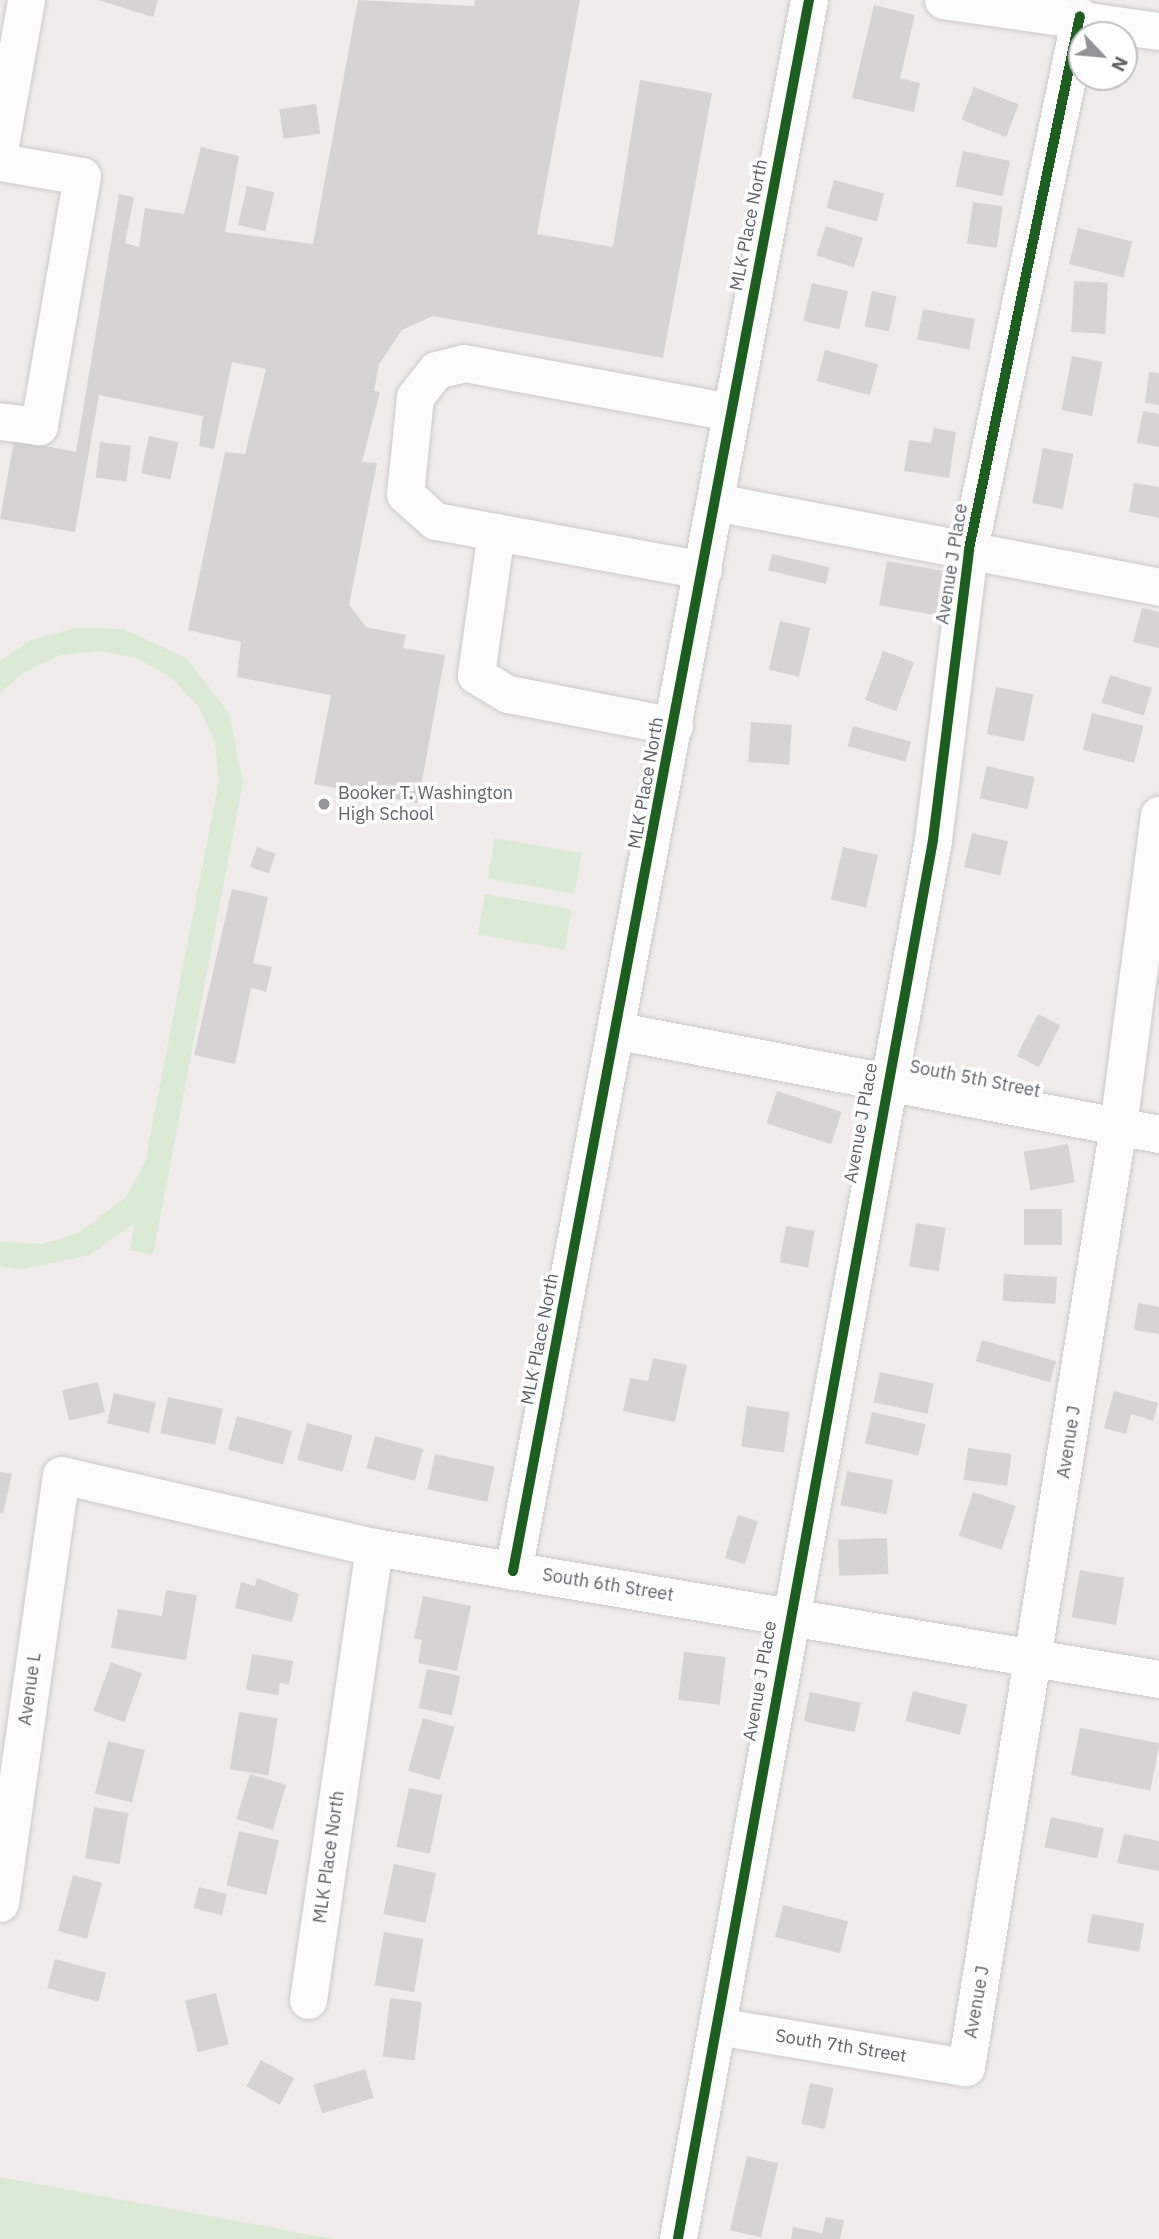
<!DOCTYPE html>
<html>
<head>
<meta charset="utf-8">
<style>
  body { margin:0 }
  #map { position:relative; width:1159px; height:2239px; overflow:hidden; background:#efece9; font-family:"IBM Plex Sans",sans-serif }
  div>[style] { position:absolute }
  .green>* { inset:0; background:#dbead4; transform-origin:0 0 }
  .building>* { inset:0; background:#d6d4d3; transform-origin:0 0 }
  .roads { filter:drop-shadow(0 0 2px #cacbca) drop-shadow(0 0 2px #cacbca) }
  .minor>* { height:37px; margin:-18.5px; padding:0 18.5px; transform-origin:18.5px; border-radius:18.5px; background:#fdfcfc }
  .cycleway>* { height:10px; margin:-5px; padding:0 5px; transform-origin:5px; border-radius:5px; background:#1b5e20 }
  .dots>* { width:19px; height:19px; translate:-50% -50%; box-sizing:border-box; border:4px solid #fff; border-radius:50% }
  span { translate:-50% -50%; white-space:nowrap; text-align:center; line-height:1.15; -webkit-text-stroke:7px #fff; paint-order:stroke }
  .street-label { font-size:18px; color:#5e6568 }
  .poi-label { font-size:18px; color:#5e6568 }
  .left { translate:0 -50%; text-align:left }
  .north { position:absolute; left:1068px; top:21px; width:70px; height:70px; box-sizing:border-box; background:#fff; border:2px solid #bfc1c3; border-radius:50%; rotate:116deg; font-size:19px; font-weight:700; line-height:28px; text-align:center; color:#5e6568 }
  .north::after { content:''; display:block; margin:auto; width:24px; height:32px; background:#919495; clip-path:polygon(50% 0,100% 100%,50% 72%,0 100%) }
</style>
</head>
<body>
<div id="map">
  <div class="green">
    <div style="clip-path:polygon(76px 628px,123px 629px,186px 658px,229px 713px,243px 782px,153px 1255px,130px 1250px,134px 1223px,90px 1255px,21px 1269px,0 1266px,0 1242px,42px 1244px,79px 1233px,126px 1197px,145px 1162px,219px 781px,215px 742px,198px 706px,172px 678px,137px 658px,99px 651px,60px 655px,24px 672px,0 693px,0 661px,31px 640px)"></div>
    <div style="left:495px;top:838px;width:88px;height:41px;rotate:10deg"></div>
    <div style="left:485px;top:894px;width:88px;height:41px;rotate:10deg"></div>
    <div style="clip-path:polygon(0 2177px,333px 2239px,0 2239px)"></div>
  </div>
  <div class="building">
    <div style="clip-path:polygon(98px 0,158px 0,153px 17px)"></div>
    <div style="clip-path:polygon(358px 0,474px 6px,475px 0,580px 0,537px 234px,613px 247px,640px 80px,712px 93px,663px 358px,433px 316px,402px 330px,379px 364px,374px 391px,380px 392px,362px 462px,377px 463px,349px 605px,366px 627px,406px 635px,403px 648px,445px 655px,418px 803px,314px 784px,331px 695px,237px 677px,241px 642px,188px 630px,225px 452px,245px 454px,266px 369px,232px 362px,214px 449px,199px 446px,203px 416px,99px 395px,75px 532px,0 519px,14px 440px,76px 452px,119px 194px,134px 197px,125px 243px,139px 247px,145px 208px,184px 214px,201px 147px,239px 156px,225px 232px,313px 244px)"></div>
    <div style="clip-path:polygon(874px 5px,915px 15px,900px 78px,920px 83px,914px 112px,852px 98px)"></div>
    <div style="left:974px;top:87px;width:48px;height:35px;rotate:21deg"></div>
    <div style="left:316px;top:104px;width:30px;height:37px;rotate:82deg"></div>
    <div style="left:963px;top:151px;width:48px;height:36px;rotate:12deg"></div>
    <div style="left:834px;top:180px;width:52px;height:29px;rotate:15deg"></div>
    <div style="left:247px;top:186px;width:28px;height:40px;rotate:13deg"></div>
    <div style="left:973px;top:202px;width:30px;height:42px;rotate:8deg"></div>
    <div style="left:826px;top:226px;width:39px;height:31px;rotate:18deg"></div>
    <div style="left:1078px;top:228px;width:56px;height:37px;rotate:14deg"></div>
    <div style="left:1074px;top:281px;width:34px;height:51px;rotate:3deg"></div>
    <div style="left:812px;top:283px;width:37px;height:39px;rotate:13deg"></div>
    <div style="left:872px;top:291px;width:25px;height:36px;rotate:12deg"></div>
    <div style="left:923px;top:309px;width:53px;height:31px;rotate:11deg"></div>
    <div style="left:825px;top:350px;width:55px;height:32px;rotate:15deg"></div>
    <div style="left:1072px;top:356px;width:31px;height:55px;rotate:11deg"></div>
    <div style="clip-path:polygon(1149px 372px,1159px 373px,1159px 405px,1145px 403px)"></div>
    <div style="clip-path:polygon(1143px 411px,1159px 414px,1159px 447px,1137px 443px)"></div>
    <div style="clip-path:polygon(934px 428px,956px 432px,949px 478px,904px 471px,909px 440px,931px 443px)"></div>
    <div style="left:149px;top:436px;width:30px;height:38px;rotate:12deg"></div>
    <div style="left:100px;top:442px;width:31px;height:36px;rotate:7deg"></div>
    <div style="left:1043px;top:448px;width:31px;height:56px;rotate:11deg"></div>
    <div style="clip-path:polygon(1134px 483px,1159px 487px,1159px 518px,1129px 512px)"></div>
    <div style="left:772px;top:554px;width:59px;height:17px;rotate:13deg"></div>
    <div style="left:887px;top:561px;width:66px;height:45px;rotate:10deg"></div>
    <div style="clip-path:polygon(1142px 608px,1159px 612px,1159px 648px,1133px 642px)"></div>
    <div style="left:780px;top:621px;width:31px;height:50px;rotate:13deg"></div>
    <div style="left:883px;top:651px;width:33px;height:52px;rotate:20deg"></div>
    <div style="left:1110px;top:675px;width:44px;height:29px;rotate:17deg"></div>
    <div style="left:996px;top:687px;width:38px;height:48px;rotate:11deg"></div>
    <div style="left:1092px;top:713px;width:53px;height:38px;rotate:14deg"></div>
    <div style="left:751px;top:722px;width:41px;height:40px;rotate:4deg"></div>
    <div style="left:853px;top:726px;width:60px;height:21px;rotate:15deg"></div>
    <div style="left:987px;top:766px;width:49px;height:33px;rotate:13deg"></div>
    <div style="left:972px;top:833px;width:37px;height:35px;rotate:13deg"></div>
    <div style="left:257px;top:847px;width:20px;height:21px;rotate:20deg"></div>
    <div style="left:843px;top:847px;width:36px;height:54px;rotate:13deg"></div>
    <div style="clip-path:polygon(232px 889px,268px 897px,253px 963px,272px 967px,266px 992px,251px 988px,235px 1064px,194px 1055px)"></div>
    <div style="left:1038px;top:1014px;width:25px;height:47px;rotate:27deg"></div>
    <div style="left:777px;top:1091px;width:68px;height:34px;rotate:18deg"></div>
    <div style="left:1068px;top:1144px;width:39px;height:45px;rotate:80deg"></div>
    <div style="left:1024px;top:1209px;width:38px;height:36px"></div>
    <div style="left:916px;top:1223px;width:30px;height:44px;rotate:9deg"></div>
    <div style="left:786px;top:1226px;width:29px;height:37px;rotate:10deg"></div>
    <div style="left:1004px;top:1274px;width:53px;height:27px;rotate:3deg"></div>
    <div style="clip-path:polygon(1138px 1303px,1159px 1307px,1159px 1334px,1134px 1330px)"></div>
    <div style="left:982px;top:1340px;width:77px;height:22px;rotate:16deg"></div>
    <div style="clip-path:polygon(653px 1358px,687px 1365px,675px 1422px,623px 1411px,630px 1378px,648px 1381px)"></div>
    <div style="left:880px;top:1372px;width:55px;height:31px;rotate:12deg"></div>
    <div style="left:98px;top:1382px;width:31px;height:37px;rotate:77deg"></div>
    <div style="clip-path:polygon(1114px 1391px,1158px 1403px,1153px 1421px,1131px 1414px,1126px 1434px,1104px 1428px)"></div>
    <div style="left:114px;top:1393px;width:43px;height:31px;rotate:13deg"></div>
    <div style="left:168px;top:1397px;width:56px;height:37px;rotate:12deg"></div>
    <div style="left:747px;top:1406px;width:43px;height:41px;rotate:8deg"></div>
    <div style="left:872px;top:1412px;width:55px;height:32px;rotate:13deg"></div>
    <div style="left:237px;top:1416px;width:57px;height:35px;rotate:15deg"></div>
    <div style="left:307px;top:1423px;width:47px;height:38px;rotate:15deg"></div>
    <div style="left:375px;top:1436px;width:50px;height:33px;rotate:15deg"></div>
    <div style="left:968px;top:1448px;width:44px;height:32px;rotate:8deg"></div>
    <div style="left:435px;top:1454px;width:61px;height:36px;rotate:12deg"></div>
    <div style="left:847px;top:1471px;width:47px;height:35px;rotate:11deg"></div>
    <div style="clip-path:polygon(0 1472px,12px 1474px,3px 1514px,0 1513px)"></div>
    <div style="left:973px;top:1492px;width:45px;height:46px;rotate:18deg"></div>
    <div style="left:738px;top:1515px;width:21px;height:45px;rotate:17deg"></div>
    <div style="left:887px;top:1538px;width:36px;height:49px;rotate:88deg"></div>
    <div style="left:1080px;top:1570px;width:45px;height:48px;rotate:10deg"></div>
    <div style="clip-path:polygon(257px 1578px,299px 1594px,292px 1622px,235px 1608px,241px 1582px,255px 1586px)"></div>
    <div style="clip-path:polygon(166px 1590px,197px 1595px,186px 1660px,111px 1648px,118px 1609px,162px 1616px)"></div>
    <div style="clip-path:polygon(423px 1596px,471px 1606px,457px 1671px,418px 1663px,422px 1640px,414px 1638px)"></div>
    <div style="left:684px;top:1652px;width:42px;height:48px;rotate:7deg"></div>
    <div style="clip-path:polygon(252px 1654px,293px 1661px,289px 1685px,280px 1683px,278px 1695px,246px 1690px)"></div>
    <div style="left:111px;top:1662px;width:33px;height:52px;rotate:20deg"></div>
    <div style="left:427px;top:1669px;width:34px;height:40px;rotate:12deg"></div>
    <div style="left:913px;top:1691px;width:56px;height:31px;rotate:14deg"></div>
    <div style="left:810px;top:1692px;width:52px;height:30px;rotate:12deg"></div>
    <div style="left:239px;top:1712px;width:39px;height:58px;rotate:9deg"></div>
    <div style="left:423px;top:1718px;width:33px;height:55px;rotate:16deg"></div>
    <div style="left:1080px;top:1728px;width:81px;height:48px;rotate:11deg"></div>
    <div style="left:108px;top:1741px;width:38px;height:54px;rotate:14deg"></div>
    <div style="left:250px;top:1774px;width:38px;height:47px;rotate:17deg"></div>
    <div style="left:409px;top:1788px;width:34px;height:60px;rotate:12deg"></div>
    <div style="left:94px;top:1807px;width:35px;height:52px;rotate:10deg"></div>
    <div style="left:1051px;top:1817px;width:54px;height:31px;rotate:12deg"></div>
    <div style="left:239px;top:1831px;width:41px;height:56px;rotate:13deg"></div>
    <div style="clip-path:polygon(1124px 1834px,1159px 1841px,1159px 1871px,1117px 1863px)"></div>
    <div style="left:394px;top:1864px;width:43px;height:51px;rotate:12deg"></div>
    <div style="left:73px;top:1875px;width:30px;height:58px;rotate:15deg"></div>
    <div style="left:199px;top:1887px;width:29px;height:22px;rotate:14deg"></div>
    <div style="left:783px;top:1905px;width:67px;height:33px;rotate:14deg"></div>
    <div style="left:1092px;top:1914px;width:53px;height:29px;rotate:10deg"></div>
    <div style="left:384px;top:1932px;width:40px;height:54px;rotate:10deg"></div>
    <div style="left:55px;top:1959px;width:53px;height:30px;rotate:15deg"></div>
    <div style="left:216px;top:1993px;width:53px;height:32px;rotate:76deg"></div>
    <div style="left:390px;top:1998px;width:32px;height:59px;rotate:7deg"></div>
    <div style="left:261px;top:2060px;width:38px;height:30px;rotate:29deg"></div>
    <div style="left:365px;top:2069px;width:30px;height:54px;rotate:73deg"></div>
    <div style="left:810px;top:2083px;width:24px;height:42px;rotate:12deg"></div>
    <div style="left:747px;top:2156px;width:32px;height:76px;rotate:13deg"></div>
    <div style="clip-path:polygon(826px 2217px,844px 2220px,840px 2239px,791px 2239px,793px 2227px,822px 2233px)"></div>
  </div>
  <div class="roads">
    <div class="minor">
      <div style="left:943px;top:0;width:218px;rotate:8.2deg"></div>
      <div style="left:0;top:145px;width:147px;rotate:-79.8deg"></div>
      <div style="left:0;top:162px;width:83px;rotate:9.7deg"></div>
      <div style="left:82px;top:176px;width:254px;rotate:99.8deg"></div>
      <div style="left:39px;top:426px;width:39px;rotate:-173deg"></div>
      <div style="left:715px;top:502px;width:452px;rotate:10.8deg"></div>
      <div style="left:496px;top:532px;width:144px;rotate:98deg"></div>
      <div style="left:476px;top:675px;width:37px;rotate:31deg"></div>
      <div style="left:508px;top:694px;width:169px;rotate:10.9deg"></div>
      <div style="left:703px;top:570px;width:272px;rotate:-169.6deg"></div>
      <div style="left:435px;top:521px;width:40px;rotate:-138deg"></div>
      <div style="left:405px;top:494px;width:98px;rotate:-84.1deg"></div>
      <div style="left:415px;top:397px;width:34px;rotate:-52deg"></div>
      <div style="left:436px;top:370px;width:29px;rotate:-14deg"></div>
      <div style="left:464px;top:363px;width:272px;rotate:10.4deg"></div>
      <div style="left:619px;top:1031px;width:550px;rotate:10.8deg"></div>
      <div style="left:513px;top:1571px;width:1599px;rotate:-79.33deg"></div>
      <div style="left:0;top:1903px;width:432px;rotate:-81.9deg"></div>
      <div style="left:61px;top:1475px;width:321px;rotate:13deg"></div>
      <div style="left:374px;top:1547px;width:796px;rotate:9.55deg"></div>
      <div style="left:308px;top:2000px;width:458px;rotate:-81.7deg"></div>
      <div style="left:717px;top:2026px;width:252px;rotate:9.4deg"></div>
      <div style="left:966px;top:2067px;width:953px;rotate:-80.82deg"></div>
      <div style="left:1118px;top:1126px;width:314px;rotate:-82.5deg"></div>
      <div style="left:678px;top:2238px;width:1421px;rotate:-79.66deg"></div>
      <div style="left:933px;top:840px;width:293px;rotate:-82.9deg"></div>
      <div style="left:969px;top:549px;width:544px;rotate:-78.24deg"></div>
    </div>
  </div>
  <div class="cycleway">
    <div style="left:513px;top:1571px;width:1599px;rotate:-79.33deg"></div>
    <div style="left:678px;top:2238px;width:1421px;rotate:-79.66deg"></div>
    <div style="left:933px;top:840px;width:293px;rotate:-82.9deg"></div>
    <div style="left:969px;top:549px;width:544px;rotate:-78.24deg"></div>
  </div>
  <div class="dots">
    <div style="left:324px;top:804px;background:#919495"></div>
  </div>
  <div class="street-label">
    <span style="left:749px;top:225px;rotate:-79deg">MLK Place North</span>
    <span style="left:952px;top:564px;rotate:-81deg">Avenue J Place</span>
    <span style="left:646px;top:783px;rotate:-80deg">MLK Place North</span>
    <span style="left:975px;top:1079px;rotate:11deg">South 5th Street</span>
    <span style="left:861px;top:1123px;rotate:-80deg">Avenue J Place</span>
    <span style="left:540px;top:1339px;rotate:-79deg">MLK Place North</span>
    <span style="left:1069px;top:1442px;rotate:-81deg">Avenue J</span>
    <span style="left:608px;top:1585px;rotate:9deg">South 6th Street</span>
    <span style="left:760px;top:1681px;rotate:-80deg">Avenue J Place</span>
    <span style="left:30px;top:1689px;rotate:-82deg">Avenue L</span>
    <span style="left:329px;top:1857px;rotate:-82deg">MLK Place North</span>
    <span style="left:977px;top:2002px;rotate:-80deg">Avenue J</span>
    <span style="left:841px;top:2046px;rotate:9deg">South 7th Street</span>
  </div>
  <div class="poi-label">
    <span class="left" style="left:338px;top:804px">Booker T. Washington<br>High School</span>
  </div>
  <div class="north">N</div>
</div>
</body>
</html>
